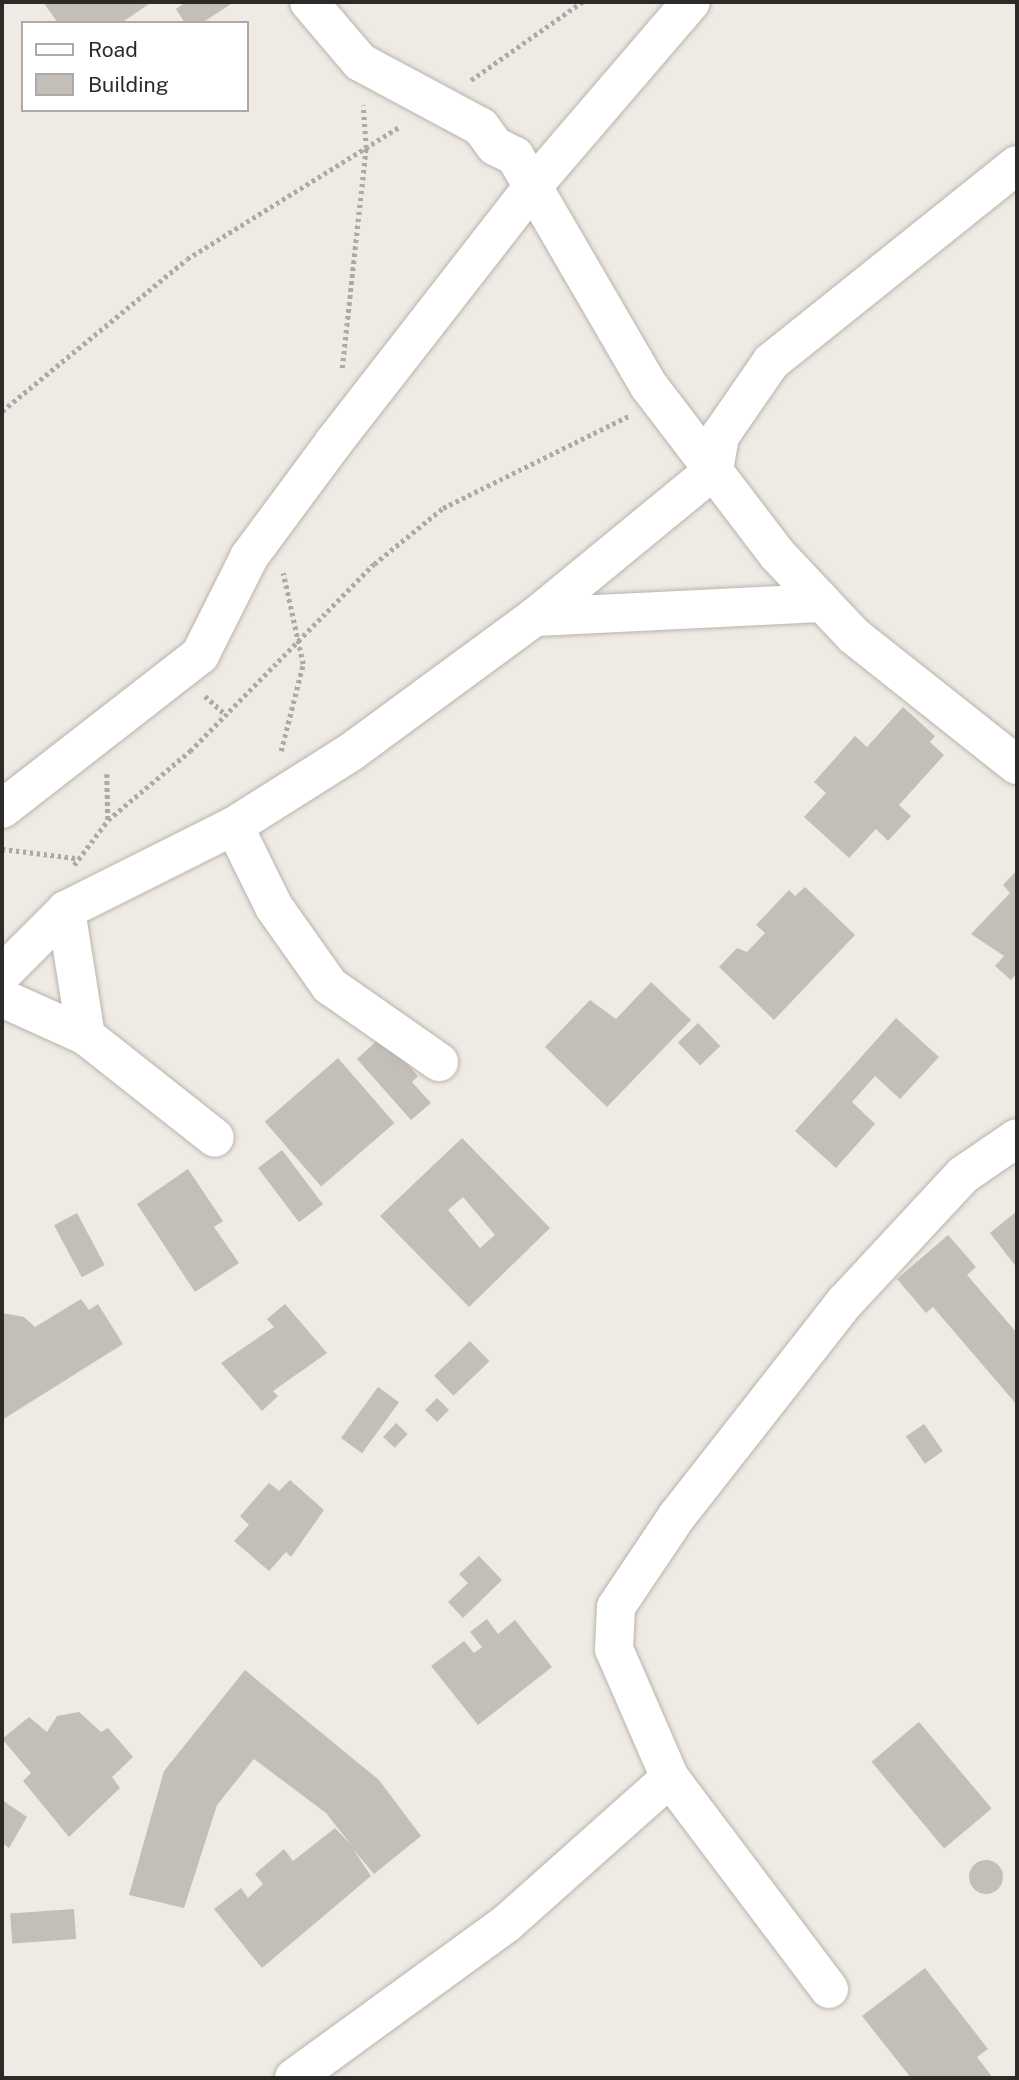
<!DOCTYPE html>
<html>
<head>
<meta charset="utf-8">
<style>
  body { margin:0 }
  #map { position:relative; width:1019px; height:2080px; overflow:hidden; background:#efeae3; font-family:"Public Sans",sans-serif }
  div>[style] { position:absolute }
  .building>* { inset:0; background:#c3beb7; transform-origin:0 0 }
  .round { border-radius:50% }
  .path>* { height:4.5px; margin-top:-2.25px; transform-origin:0; background:repeating-linear-gradient(90deg,#ada9a4 0 3.5px,transparent 0 7px) }
  .roads { filter:drop-shadow(0 0 2px #b8b3ac) drop-shadow(0 0 2px #b8b3ac) }
  .minor>* { height:38px; margin:-19px; padding:0 19px; transform-origin:19px; border-radius:19px; background:#fff }
  span { translate:-50% -50%; white-space:nowrap; text-align:center; line-height:1.15; -webkit-text-stroke:6px #fff; paint-order:stroke }
  .frame { position:absolute; inset:0; border:4px solid #2d2b29; pointer-events:none }
  .legend { position:absolute; left:21px; top:21px; width:228px; height:91px; box-sizing:border-box; background:#fff; border:2px solid #abaaa9; margin:0; padding:9px 12px; list-style:none; font-size:21px; color:#2d2b29 }
  .legend li { display:flex; align-items:center; gap:14px; height:35px }
  .legend b { width:35px; border:2px solid #abaaa9 }
</style>
</head>
<body>
<div id="map">
  <div class="building">
    <div style="clip-path:polygon(43px 2px,152px 2px,121px 23px,58px 23px)"></div>
    <div style="clip-path:polygon(186px 2px,234px 2px,202px 23px,185px 23px,176px 9px)"></div>
    <div style="clip-path:polygon(903px 707px,935px 736px,930px 742px,944px 755px,899px 805px,911px 816px,888px 841px,876px 829px,849px 858px,804px 817px,826px 793px,814px 782px,855px 736px,867px 747px)"></div>
    <div style="clip-path:polygon(1017px 870px,1017px 973px,1011px 980px,995px 966px,1004px 956px,971px 934px,1010px 893px,1003px 885px)"></div>
    <div style="clip-path:polygon(805px 887px,855px 935px,774px 1020px,719px 967px,737px 948px,747px 952px,765px 933px,756px 925px,789px 890px,795px 896px)"></div>
    <div style="clip-path:polygon(651px 982px,691px 1020px,607px 1107px,545px 1047px,590px 1000px,616px 1019px)"></div>
    <div style="clip-path:polygon(896px 1018px,939px 1057px,900px 1099px,875px 1076px,852px 1102px,875px 1124px,836px 1168px,795px 1131px)"></div>
    <div style="left:698px;top:1023px;width:32px;height:28px;rotate:46deg"></div>
    <div style="clip-path:polygon(382px 1036px,418px 1076px,412px 1082px,431px 1103px,411px 1120px,357px 1059px)"></div>
    <div style="left:338px;top:1058px;width:86px;height:97px;rotate:49deg"></div>
    <div style="clip-path:polygon(evenodd,462px 1138px,550px 1228px,469px 1307px,380px 1216px,462px 1138px,463px 1197px,495px 1235px,480px 1248px,448px 1210px,463px 1197px)"></div>
    <div style="left:282px;top:1150px;width:68px;height:30px;rotate:53deg"></div>
    <div style="clip-path:polygon(188px 1169px,223px 1221px,214px 1227px,239px 1263px,195px 1292px,137px 1204px)"></div>
    <div style="clip-path:polygon(1017px 1211px,1017px 1268px,990px 1233px)"></div>
    <div style="left:77px;top:1213px;width:59px;height:26px;rotate:62deg"></div>
    <div style="clip-path:polygon(948px 1235px,976px 1267px,967px 1275px,1017px 1333px,1017px 1405px,933px 1307px,926px 1313px,897px 1279px)"></div>
    <div style="clip-path:polygon(81px 1299px,89px 1310px,98px 1304px,123px 1344px,2px 1420px,2px 1313px,24px 1317px,35px 1327px)"></div>
    <div style="clip-path:polygon(285px 1304px,327px 1353px,273px 1391px,278px 1396px,262px 1411px,221px 1363px,274px 1327px,267px 1319px)"></div>
    <div style="left:470px;top:1341px;width:28px;height:50px;rotate:46deg"></div>
    <div style="left:378px;top:1387px;width:26px;height:63px;rotate:36deg"></div>
    <div style="left:437px;top:1398px;width:17px;height:17px;rotate:45deg"></div>
    <div style="left:396px;top:1423px;width:16px;height:19px;rotate:43deg"></div>
    <div style="left:924px;top:1424px;width:33px;height:22px;rotate:55deg"></div>
    <div style="clip-path:polygon(290px 1480px,324px 1510px,291px 1557px,286px 1552px,269px 1571px,234px 1541px,249px 1525px,240px 1516px,269px 1483px,279px 1491px)"></div>
    <div style="clip-path:polygon(479px 1556px,502px 1580px,463px 1618px,448px 1602px,468px 1583px,459px 1574px)"></div>
    <div style="clip-path:polygon(487px 1619px,498px 1634px,515px 1620px,552px 1667px,478px 1725px,431px 1666px,464px 1641px,474px 1653px,482px 1647px,470px 1632px)"></div>
    <div style="clip-path:polygon(245px 1670px,379px 1780px,421px 1836px,374px 1874px,353px 1849px,371px 1876px,262px 1968px,214px 1909px,241px 1888px,248px 1898px,263px 1884px,255px 1874px,284px 1849px,293px 1861px,335px 1828px,352px 1846px,326px 1813px,254px 1759px,217px 1805px,184px 1908px,129px 1895px,164px 1771px)"></div>
    <div style="clip-path:polygon(79px 1712px,101px 1732px,108px 1728px,133px 1757px,112px 1777px,120px 1788px,69px 1837px,23px 1781px,31px 1773px,2px 1739px,29px 1717px,47px 1732px,57px 1716px)"></div>
    <div style="left:919px;top:1722px;width:113px;height:62px;rotate:50deg"></div>
    <div style="clip-path:polygon(2px 1800px,27px 1817px,9px 1848px,2px 1843px)"></div>
    <div class="round" style="left:969px;top:1860px;width:34px;height:34px"></div>
    <div style="left:74px;top:1909px;width:30px;height:64px;rotate:86deg"></div>
    <div style="clip-path:polygon(925px 1968px,988px 2049px,977px 2057px,993px 2078px,911px 2078px,862px 2016px)"></div>
  </div>
  <div class="path">
    <div style="left:471px;top:80px;width:136px;rotate:-35.1deg"></div>
    <div style="left:342px;top:368px;width:221px;rotate:-83.8deg"></div>
    <div style="left:366px;top:148px;width:43px;rotate:-94deg"></div>
    <div style="left:2px;top:411px;width:239px;rotate:-39.4deg"></div>
    <div style="left:187px;top:259px;width:250px;rotate:-31.9deg"></div>
    <div style="left:205px;top:696px;width:28px;rotate:42deg"></div>
    <div style="left:281px;top:751px;width:90px;rotate:-75.8deg"></div>
    <div style="left:303px;top:664px;width:93px;rotate:-102.4deg"></div>
    <div style="left:107px;top:774px;width:46px;rotate:88.8deg"></div>
    <div style="left:2px;top:849px;width:74px;rotate:7deg"></div>
    <div style="left:74px;top:865px;width:56px;rotate:-52.9deg"></div>
    <div style="left:108px;top:820px;width:107px;rotate:-40.1deg"></div>
    <div style="left:190px;top:751px;width:262px;rotate:-45.5deg"></div>
    <div style="left:374px;top:564px;width:89px;rotate:-39.1deg"></div>
    <div style="left:443px;top:508px;width:207px;rotate:-26.4deg"></div>
  </div>
  <div class="roads">
    <div class="minor">
      <div style="left:309px;top:2px;width:79px;rotate:49.6deg"></div>
      <div style="left:360px;top:62px;width:137px;rotate:28.2deg"></div>
      <div style="left:481px;top:127px;width:24px;rotate:54deg"></div>
      <div style="left:495px;top:146px;width:22px;rotate:27deg"></div>
      <div style="left:515px;top:156px;width:266px;rotate:59.8deg"></div>
      <div style="left:649px;top:386px;width:211px;rotate:52.7deg"></div>
      <div style="left:777px;top:554px;width:112px;rotate:46.8deg"></div>
      <div style="left:854px;top:636px;width:208px;rotate:38.4deg"></div>
      <div style="left:535px;top:617px;width:288px;rotate:-2.8deg"></div>
      <div style="left:2px;top:809px;width:251px;rotate:-37.9deg"></div>
      <div style="left:200px;top:655px;width:110px;rotate:-63.4deg"></div>
      <div style="left:249px;top:557px;width:143px;rotate:-53.5deg"></div>
      <div style="left:334px;top:442px;width:326px;rotate:-52.1deg"></div>
      <div style="left:534px;top:185px;width:241px;rotate:-49.4deg"></div>
      <div style="left:234px;top:826px;width:90px;rotate:63.7deg"></div>
      <div style="left:274px;top:907px;width:97px;rotate:54.7deg"></div>
      <div style="left:330px;top:986px;width:133px;rotate:34.9deg"></div>
      <div style="left:66px;top:910px;width:128px;rotate:81deg"></div>
      <div style="left:2px;top:974px;width:91px;rotate:-45deg"></div>
      <div style="left:66px;top:910px;width:188px;rotate:-26.6deg"></div>
      <div style="left:234px;top:826px;width:138px;rotate:-32.3deg"></div>
      <div style="left:351px;top:752px;width:228px;rotate:-36.3deg"></div>
      <div style="left:535px;top:617px;width:232px;rotate:-39.4deg"></div>
      <div style="left:714px;top:470px;width:35px;rotate:-80deg"></div>
      <div style="left:720px;top:436px;width:90px;rotate:-55.4deg"></div>
      <div style="left:771px;top:362px;width:315px;rotate:-38.7deg"></div>
      <div style="left:2px;top:998px;width:92px;rotate:24.3deg"></div>
      <div style="left:86px;top:1036px;width:164px;rotate:38.3deg"></div>
      <div style="left:829px;top:1989px;width:264px;rotate:-127deg"></div>
      <div style="left:670px;top:1778px;width:141px;rotate:-113.5deg"></div>
      <div style="left:614px;top:1649px;width:42px;rotate:-87.3deg"></div>
      <div style="left:616px;top:1607px;width:110px;rotate:-56.2deg"></div>
      <div style="left:677px;top:1516px;width:272px;rotate:-51.9deg"></div>
      <div style="left:845px;top:1302px;width:173px;rotate:-47.1deg"></div>
      <div style="left:963px;top:1175px;width:65px;rotate:-34.4deg"></div>
      <div style="left:294px;top:2078px;width:263px;rotate:-36deg"></div>
      <div style="left:507px;top:1923px;width:218px;rotate:-41.7deg"></div>
    </div>
  </div>
  <div class="frame"></div>
  <ul class="legend">
  <li><b style="height:9px;background:#fff"></b>Road</li>
  <li><b style="height:19px;background:#c3beb7"></b>Building</li>
  </ul>
</div>
</body>
</html>
